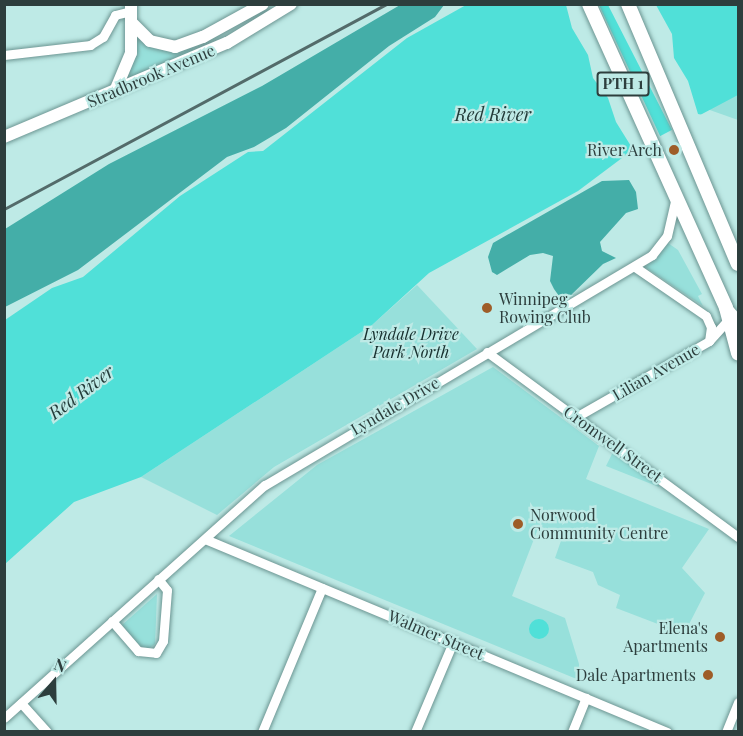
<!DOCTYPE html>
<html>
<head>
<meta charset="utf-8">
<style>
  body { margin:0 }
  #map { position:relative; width:743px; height:736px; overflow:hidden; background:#beeae6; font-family:"Playfair Display",serif }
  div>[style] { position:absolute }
  .green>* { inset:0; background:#97e0db }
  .forest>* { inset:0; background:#44aea8 }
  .water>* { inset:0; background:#50e0d8 }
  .round { border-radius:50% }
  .pier>* { inset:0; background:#beeae6 }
  .roads { filter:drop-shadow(0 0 2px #6c9592) drop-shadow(0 0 2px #6c9592) }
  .minor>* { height:9px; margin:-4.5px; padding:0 4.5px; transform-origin:4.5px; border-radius:4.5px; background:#fff }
  .major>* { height:12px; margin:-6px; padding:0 6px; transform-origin:6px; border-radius:6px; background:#fff }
  .highway>* { height:14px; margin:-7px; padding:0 7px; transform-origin:7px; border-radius:7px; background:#fff }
  .rail>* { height:3px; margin:-1.5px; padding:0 1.5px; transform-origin:1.5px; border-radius:1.5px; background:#536b6a }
  .dots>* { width:16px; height:16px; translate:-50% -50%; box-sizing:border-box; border:3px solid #beeae6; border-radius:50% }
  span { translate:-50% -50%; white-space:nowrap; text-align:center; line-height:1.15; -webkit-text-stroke:4.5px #beeae6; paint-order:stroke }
  .shield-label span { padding:2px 4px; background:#beeae6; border:2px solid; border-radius:4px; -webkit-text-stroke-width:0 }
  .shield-label { font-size:15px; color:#2d3e3d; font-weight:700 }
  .street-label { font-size:16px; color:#2d3e3d }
  .poi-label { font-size:16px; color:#2d3e3d }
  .right { translate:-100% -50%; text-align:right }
  .left { translate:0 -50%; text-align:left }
  .park-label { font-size:16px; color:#162e2d; font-style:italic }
  .water-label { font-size:18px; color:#233b39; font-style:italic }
  .frame { position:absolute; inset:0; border:6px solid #2d3e3d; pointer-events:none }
  .north { position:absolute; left:24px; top:652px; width:60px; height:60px; -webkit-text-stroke:4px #beeae6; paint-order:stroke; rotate:20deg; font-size:16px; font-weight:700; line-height:24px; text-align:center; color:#2d3e3d }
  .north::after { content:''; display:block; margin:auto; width:21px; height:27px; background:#2d3e3d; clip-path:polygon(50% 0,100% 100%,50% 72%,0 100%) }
</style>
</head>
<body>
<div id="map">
  <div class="green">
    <div style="clip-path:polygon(133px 24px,150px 41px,192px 42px,194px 58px,115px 91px)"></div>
    <div style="clip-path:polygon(738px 95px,738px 120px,707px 109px)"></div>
    <div style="clip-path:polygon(668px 243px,678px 250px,702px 294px,698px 296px,703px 306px,645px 267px)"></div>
    <div style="clip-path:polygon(417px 285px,477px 349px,274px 467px,217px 515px,141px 477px,372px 325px)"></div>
    <div style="clip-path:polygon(493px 367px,599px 446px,586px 479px,709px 529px,682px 568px,705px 593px,684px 634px,616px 608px,620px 595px,598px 585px,593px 572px,555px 558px,563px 535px,539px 526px,512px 596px,565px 618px,579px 664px,579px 680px,229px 536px,317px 465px)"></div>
    <div style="clip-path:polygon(613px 452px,659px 485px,659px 487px,606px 466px)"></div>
    <div style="clip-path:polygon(157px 594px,155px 644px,148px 649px,140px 646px,122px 625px)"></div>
  </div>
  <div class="forest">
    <div style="clip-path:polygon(400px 5px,444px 5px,435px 17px,389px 46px,286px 128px,254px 147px,227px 157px,78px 270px,5px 307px,5px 229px,109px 164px,262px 86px)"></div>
    <div style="clip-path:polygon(629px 180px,636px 192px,638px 209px,626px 213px,600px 242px,602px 251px,616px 258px,603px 264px,568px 298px,559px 296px,554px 289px,550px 281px,553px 256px,543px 253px,530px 255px,497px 275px,492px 272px,488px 257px,493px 243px,602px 181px)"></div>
  </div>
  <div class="water">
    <div style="clip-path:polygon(466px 5px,738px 5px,738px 95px,630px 152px,578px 191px,429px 273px,372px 325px,141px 477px,74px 502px,5px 564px,5px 320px,52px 288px,83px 277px,180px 196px,248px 152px,263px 151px,407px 38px)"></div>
    <div class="round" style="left:529px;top:619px;width:20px;height:20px"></div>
  </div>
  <div class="pier">
    <div style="clip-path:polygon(566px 5px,599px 5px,661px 138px,631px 155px,634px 151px,616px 122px,608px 98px,593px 78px,588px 55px,572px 28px)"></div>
    <div style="clip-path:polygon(608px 5px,656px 5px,672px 34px,674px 58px,688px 81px,698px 114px,703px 115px,673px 132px)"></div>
  </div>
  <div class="roads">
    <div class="minor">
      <div style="left:4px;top:55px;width:87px;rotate:-6.6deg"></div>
      <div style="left:90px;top:45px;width:15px;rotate:-32deg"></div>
      <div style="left:103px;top:37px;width:25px;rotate:-61deg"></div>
      <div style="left:115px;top:15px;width:16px;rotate:-14deg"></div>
      <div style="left:635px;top:267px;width:86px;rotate:34.6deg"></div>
      <div style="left:706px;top:316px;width:12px;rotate:66deg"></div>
      <div style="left:711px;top:327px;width:14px;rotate:98deg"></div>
      <div style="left:487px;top:352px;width:312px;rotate:36.4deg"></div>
      <div style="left:576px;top:417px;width:153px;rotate:-29.7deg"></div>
      <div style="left:709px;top:341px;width:30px;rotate:-48deg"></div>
      <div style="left:205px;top:539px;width:501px;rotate:22.67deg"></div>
      <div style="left:112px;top:621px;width:40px;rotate:49deg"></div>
      <div style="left:138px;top:651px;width:18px;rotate:6deg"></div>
      <div style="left:156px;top:653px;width:14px;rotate:-60deg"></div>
      <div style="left:163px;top:641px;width:51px;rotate:-85.5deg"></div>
      <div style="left:167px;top:590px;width:14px;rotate:-129deg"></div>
      <div style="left:21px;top:703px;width:39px;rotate:48deg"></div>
      <div style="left:4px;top:718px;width:350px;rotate:-41.8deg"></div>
      <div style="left:265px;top:485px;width:450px;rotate:-30.7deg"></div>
      <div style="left:652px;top:255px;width:24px;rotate:-52deg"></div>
      <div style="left:667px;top:236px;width:40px;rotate:-77deg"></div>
      <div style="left:262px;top:732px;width:156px;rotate:-67.4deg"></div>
      <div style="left:415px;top:732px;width:98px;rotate:-67.1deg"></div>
      <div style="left:572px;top:732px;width:37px;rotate:-68deg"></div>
      <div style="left:726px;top:732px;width:32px;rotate:-68deg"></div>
    </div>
    <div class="major">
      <div style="left:133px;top:24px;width:24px;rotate:45deg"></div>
      <div style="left:150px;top:41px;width:26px;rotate:13deg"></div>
      <div style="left:175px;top:47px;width:30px;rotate:-20deg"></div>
      <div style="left:203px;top:37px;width:68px;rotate:-28.8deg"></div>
      <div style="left:115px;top:91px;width:41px;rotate:-67.2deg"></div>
      <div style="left:131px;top:53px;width:49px;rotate:-90deg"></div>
      <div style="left:4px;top:137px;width:242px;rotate:-22.9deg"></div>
      <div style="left:227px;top:43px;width:75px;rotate:-31.4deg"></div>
      <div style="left:726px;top:308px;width:18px;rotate:49deg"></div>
    </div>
    <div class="highway">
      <div style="left:589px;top:4px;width:333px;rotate:65.7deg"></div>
      <div style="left:726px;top:308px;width:47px;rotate:75.1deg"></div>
      <div style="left:628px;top:4px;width:282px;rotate:67.1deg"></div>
    </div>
  </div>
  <div class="rail">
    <div style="left:4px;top:209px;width:434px;rotate:-28.2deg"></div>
  </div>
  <div class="dots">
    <div style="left:674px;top:150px;background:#9e5d28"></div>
    <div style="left:487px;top:308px;background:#9e5d28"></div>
    <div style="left:518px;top:524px;background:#9e5d28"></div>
    <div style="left:720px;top:637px;background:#9e5d28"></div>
    <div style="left:708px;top:675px;background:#9e5d28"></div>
  </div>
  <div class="shield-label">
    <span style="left:623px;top:84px">PTH 1</span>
  </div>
  <div class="street-label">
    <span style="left:151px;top:76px;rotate:-23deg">Stradbrook Avenue</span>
    <span style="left:656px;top:372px;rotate:-30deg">Lilian Avenue</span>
    <span style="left:395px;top:406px;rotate:-30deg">Lyndale Drive</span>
    <span style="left:613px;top:444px;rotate:36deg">Cromwell Street</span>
    <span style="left:436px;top:635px;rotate:23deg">Walmer Street</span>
  </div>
  <div class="poi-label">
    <span class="right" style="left:662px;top:150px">River Arch</span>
    <span class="left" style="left:499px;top:308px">Winnipeg<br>Rowing Club</span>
    <span class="left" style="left:530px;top:524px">Norwood<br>Community Centre</span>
    <span class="right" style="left:708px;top:637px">Elena's<br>Apartments</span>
    <span class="right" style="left:696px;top:675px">Dale Apartments</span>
  </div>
  <div class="park-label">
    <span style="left:411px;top:343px">Lyndale Drive<br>Park North</span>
  </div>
  <div class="water-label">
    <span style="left:493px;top:114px">Red River</span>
    <span style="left:81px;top:392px;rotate:-37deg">Red River</span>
  </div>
  <div class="frame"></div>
  <div class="north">N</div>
</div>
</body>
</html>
